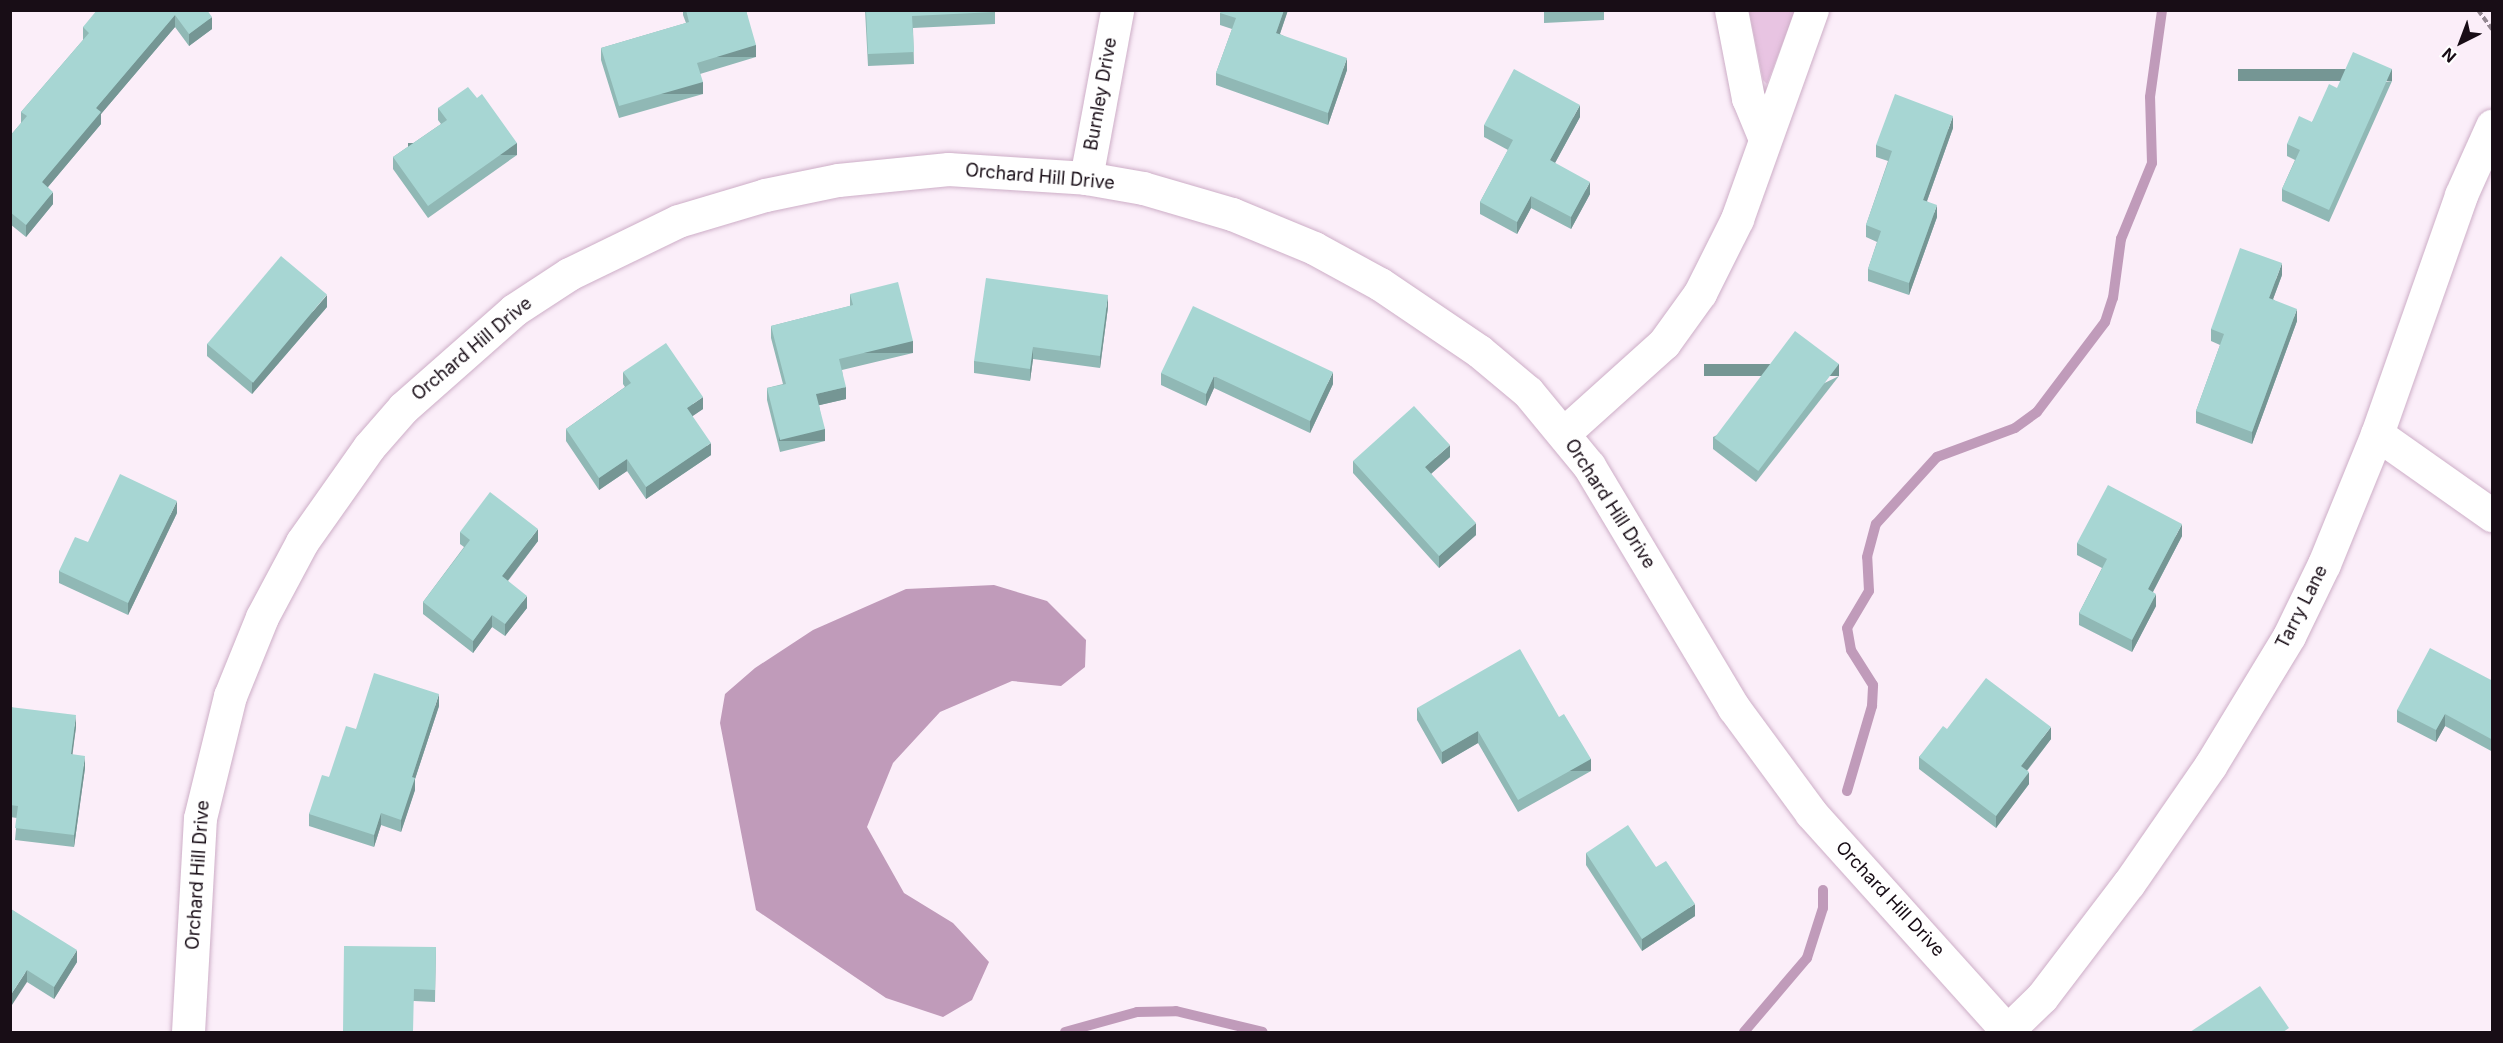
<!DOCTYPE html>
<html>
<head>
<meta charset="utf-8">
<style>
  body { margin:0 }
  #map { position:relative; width:2503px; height:1043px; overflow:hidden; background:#fbeef9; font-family:Inter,sans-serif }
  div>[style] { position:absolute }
  .green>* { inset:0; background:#e8c4e2 }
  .water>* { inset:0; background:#c09bba }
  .stream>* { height:10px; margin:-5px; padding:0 5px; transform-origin:5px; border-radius:5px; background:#c09bba }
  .path>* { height:4px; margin-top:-2px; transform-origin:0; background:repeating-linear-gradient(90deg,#938791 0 6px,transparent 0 9px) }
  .roads { filter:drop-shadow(0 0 2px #cdaec7) drop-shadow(0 0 2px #cdaec7) }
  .minor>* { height:33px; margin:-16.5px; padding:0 16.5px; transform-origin:16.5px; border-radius:16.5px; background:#fff }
  .wall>* { inset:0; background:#90b8b5 }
  .shaded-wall>* { inset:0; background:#759694; transform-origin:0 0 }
  .building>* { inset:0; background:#a7d6d3; transform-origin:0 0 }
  span { translate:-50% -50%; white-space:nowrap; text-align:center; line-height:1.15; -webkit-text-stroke:6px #fff; paint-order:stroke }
  .street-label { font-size:18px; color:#180d16 }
  .frame { position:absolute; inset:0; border:12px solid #180d16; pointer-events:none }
  .north { position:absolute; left:2431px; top:12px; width:60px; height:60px; -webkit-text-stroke:4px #fff; paint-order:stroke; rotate:222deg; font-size:16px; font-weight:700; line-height:24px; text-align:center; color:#180d16 }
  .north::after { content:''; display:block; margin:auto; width:21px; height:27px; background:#180d16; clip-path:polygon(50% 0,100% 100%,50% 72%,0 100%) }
</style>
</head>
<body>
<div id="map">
  <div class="green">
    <div style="clip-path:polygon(1749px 11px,1795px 11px,1767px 84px,1763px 80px)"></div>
  </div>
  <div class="water">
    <div style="clip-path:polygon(994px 585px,1047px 601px,1086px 640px,1085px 667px,1061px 686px,1012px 681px,940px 712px,893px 763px,867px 827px,904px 893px,953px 923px,989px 962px,972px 1000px,943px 1017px,886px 998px,756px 910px,720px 723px,725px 694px,755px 668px,813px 630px,906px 589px)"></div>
  </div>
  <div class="stream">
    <div style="left:1847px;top:791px;width:89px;rotate:-73.6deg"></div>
    <div style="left:1872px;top:706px;width:21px;rotate:-87deg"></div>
    <div style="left:1873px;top:685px;width:41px;rotate:-122.2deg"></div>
    <div style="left:1851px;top:650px;width:22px;rotate:-100deg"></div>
    <div style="left:1847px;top:628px;width:43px;rotate:-59.3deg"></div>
    <div style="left:1869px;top:591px;width:34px;rotate:-93deg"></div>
    <div style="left:1867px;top:557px;width:34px;rotate:-75deg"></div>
    <div style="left:1876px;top:524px;width:91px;rotate:-47.7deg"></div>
    <div style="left:1937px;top:457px;width:83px;rotate:-20.4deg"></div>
    <div style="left:2015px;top:428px;width:27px;rotate:-36deg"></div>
    <div style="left:2037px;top:412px;width:113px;rotate:-52.9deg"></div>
    <div style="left:2105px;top:322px;width:25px;rotate:-72deg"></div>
    <div style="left:2113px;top:298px;width:60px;rotate:-82.3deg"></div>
    <div style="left:2121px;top:239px;width:82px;rotate:-67.8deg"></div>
    <div style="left:2152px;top:163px;width:66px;rotate:-91.7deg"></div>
    <div style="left:2150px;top:97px;width:88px;rotate:-82.1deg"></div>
    <div style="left:1065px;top:1032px;width:75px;rotate:-15.5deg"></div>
    <div style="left:1137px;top:1012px;width:39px;rotate:-1deg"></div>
    <div style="left:1176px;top:1011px;width:89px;rotate:13.6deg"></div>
    <div style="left:1744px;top:1032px;width:97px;rotate:-49.6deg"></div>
    <div style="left:1807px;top:958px;width:52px;rotate:-72.3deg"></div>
    <div style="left:1823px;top:908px;width:18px;rotate:-90deg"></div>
  </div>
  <div class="path">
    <div style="left:2478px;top:10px;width:24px;rotate:54deg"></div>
  </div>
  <div class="roads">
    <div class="minor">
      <div style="left:1731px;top:10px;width:90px;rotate:79.1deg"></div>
      <div style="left:1748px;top:98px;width:44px;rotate:67.5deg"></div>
      <div style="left:1086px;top:178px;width:171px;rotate:-79.5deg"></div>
      <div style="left:1564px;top:433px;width:135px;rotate:-42deg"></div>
      <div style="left:1664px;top:343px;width:62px;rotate:-54.2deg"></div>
      <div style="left:1700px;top:293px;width:83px;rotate:-63.4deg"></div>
      <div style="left:1737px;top:219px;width:222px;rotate:-70.3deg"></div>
      <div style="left:2377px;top:434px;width:141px;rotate:35.2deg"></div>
      <div style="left:2007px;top:1031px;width:49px;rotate:-44.2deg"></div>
      <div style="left:2042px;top:997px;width:143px;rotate:-52.7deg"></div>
      <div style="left:2129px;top:883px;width:142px;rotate:-55.3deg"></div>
      <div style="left:2210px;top:766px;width:152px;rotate:-58.7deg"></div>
      <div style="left:2289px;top:636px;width:80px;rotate:-64.1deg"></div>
      <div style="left:2324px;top:564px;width:140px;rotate:-67.8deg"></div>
      <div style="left:2377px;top:434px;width:253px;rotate:-70.6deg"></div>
      <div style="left:2461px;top:195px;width:76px;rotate:-65.8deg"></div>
      <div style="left:188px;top:1032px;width:214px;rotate:-86.8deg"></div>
      <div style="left:200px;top:818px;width:126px;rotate:-76.2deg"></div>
      <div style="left:230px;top:696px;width:85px;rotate:-67.9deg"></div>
      <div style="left:262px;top:617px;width:85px;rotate:-61.9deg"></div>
      <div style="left:302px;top:542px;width:116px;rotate:-54.8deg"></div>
      <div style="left:369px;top:447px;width:52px;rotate:-48.9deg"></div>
      <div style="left:403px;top:408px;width:148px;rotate:-41.4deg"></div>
      <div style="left:514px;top:310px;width:66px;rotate:-33.2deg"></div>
      <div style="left:569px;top:274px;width:121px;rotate:-25.9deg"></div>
      <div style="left:678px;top:221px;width:91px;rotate:-16.6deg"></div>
      <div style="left:765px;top:195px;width:75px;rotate:-11.6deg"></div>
      <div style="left:838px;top:180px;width:111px;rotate:-5.7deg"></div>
      <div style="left:948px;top:169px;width:138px;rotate:3.7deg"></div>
      <div style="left:1086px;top:178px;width:58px;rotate:10deg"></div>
      <div style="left:1143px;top:188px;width:93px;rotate:16.3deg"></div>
      <div style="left:1232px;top:214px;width:89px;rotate:22.5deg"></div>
      <div style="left:1314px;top:248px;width:75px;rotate:28.6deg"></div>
      <div style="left:1380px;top:284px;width:120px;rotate:34.1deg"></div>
      <div style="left:1479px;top:351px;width:64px;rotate:39.9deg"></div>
      <div style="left:1528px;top:392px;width:96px;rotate:50.5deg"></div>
      <div style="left:1589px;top:466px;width:282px;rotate:59.1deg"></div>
      <div style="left:1734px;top:708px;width:130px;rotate:53.7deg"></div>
      <div style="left:1811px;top:813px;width:295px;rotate:48deg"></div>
    </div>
  </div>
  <div class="wall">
    <div style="clip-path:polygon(207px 10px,212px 29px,189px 46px,175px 27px,101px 114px,101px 124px,48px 187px,53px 204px,26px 237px,10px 224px,10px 136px,21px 123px,21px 112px,83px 40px,83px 27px)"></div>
    <div style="clip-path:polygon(683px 10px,746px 10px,756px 57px,700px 74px,703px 94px,619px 118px,601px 60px,601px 48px,686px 23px,683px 15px)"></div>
    <div style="clip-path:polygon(865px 10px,995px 10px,995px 24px,913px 28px,914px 64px,868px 66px)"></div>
    <div style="clip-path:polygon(1288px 10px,1280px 34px,1347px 70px,1328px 125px,1216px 85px,1216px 73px,1232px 29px,1220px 25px,1220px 13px)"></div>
    <div style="clip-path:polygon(1544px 10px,1604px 10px,1604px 20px,1544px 23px)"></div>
    <div style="clip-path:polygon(1985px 10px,2000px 10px,1999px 12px)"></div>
    <div style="clip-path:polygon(2392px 81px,2329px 222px,2282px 201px,2282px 189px,2295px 160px,2287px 156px,2287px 144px,2312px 122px,2337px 88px)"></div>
    <div style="clip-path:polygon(477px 98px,517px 155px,428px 218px,393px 169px,393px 157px,441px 124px,438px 120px,438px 108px)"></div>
    <div style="clip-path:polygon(1580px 117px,1555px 163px,1590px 194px,1571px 229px,1531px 208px,1517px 234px,1480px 214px,1480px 202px,1508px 150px,1484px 137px,1484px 125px)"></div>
    <div style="clip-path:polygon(1953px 128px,1927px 201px,1937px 217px,1909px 295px,1868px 281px,1868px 269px,1877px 242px,1866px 237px,1866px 225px,1888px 161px,1876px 157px,1876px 145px)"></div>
    <div style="clip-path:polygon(2282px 275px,2273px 299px,2297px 321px,2252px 444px,2196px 423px,2196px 411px,2220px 345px,2211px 341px,2211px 329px)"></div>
    <div style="clip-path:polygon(850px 294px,913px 353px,842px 370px,846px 399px,819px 405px,825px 441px,780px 452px,767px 400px,767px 388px,783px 384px,771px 338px,771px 326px,850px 306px)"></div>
    <div style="clip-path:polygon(327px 307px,252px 394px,207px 356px,207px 344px)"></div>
    <div style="clip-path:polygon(1108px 307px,1100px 368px,1033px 359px,1030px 381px,974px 373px,974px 361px)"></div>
    <div style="clip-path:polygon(623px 372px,703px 409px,692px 416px,711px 455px,646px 499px,627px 471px,599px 490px,566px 441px,566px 429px,625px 387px,623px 384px)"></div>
    <div style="clip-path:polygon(1161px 373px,1333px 384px,1310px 433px,1214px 388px,1206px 406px,1161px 385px)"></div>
    <div style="clip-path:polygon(1839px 376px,1756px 482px,1713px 449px,1713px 437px)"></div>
    <div style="clip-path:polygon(1450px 457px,1431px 474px,1476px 535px,1439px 568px,1353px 473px,1353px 461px)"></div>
    <div style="clip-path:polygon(177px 513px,128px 615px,59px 583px,59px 571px,88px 542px)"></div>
    <div style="clip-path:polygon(460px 532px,538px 541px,508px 581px,527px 608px,505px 636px,492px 627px,473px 653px,423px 614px,423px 602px,464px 547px,460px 544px)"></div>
    <div style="clip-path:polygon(2182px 536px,2153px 592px,2156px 606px,2132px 652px,2079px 625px,2079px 613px,2102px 568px,2077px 555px,2077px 543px)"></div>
    <div style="clip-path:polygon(2493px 681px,2493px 752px,2445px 726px,2436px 742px,2397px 722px,2397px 710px)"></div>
    <div style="clip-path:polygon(439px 706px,415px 779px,415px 790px,401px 832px,381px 825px,374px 847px,309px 826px,309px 814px,356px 729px)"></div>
    <div style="clip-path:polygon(10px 707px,76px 727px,72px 754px,85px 768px,74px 847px,15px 840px,17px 818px,10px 817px)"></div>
    <div style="clip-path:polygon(1417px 708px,1559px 717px,1591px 771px,1518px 812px,1478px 743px,1442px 764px,1417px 720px)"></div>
    <div style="clip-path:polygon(1947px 729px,2051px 739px,2027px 771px,2029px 784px,1996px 828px,1919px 769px,1919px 757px)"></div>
    <div style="clip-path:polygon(1586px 853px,1656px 867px,1695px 916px,1642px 951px,1586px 865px)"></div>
    <div style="clip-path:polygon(11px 909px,77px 962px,54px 999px,27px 982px)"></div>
    <div style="clip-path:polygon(436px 947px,435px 1002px,414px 1001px,343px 1032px)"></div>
  </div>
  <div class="shaded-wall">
    <div style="clip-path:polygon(1284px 10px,1288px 10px,1276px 45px,1276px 33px)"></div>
    <div style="clip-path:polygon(175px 15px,175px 27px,101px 114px,101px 124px,42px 194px,42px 182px,96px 108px)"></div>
    <div style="clip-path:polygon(212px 17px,212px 29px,189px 46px,189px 34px)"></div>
    <div style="left:756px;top:45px;width:12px;height:62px;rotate:90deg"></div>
    <div style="clip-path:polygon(1347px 58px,1347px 70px,1328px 125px,1328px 113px)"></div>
    <div style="left:2392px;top:69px;width:12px;height:154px;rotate:90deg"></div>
    <div style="left:703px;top:82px;width:12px;height:87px;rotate:90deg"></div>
    <div style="clip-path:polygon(1580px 105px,1580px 117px,1550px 172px,1550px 160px)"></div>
    <div style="clip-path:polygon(1953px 116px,1953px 128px,1923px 212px,1923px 200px)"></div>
    <div style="left:517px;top:143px;width:12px;height:109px;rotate:90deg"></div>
    <div style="clip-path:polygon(1590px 182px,1590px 194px,1571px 229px,1571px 217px)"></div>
    <div style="clip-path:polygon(53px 192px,53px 204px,26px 237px,26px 225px)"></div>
    <div style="clip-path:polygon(1531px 196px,1531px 208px,1517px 234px,1517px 222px)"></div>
    <div style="clip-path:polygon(1937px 205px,1937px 217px,1909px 295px,1909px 283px)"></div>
    <div style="clip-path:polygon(2282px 263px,2282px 275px,2269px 310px,2269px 298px)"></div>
    <div style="clip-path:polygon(327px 295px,327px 307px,252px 394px,252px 382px)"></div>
    <div style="clip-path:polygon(1108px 295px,1108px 307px,1100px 368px,1100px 356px)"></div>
    <div style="clip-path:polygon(2297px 309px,2297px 321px,2252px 444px,2252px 432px)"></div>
    <div style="left:913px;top:341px;width:12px;height:76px;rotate:90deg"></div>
    <div style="clip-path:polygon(1033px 347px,1033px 359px,1030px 381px,1030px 369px)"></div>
    <div style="left:1839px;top:364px;width:12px;height:135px;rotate:90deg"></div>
    <div style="clip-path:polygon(1333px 372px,1333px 384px,1310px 433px,1310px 421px)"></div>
    <div style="clip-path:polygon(1214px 376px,1214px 388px,1206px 406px,1206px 394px)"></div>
    <div style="clip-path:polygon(846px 387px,846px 399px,816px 406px,816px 394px)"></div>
    <div style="clip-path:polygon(703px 397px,703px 409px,687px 420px,687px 408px)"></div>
    <div style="left:825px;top:429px;width:12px;height:46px;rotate:90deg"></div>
    <div style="clip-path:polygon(711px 443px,711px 455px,646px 499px,646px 487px)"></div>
    <div style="clip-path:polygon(1450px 445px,1450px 457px,1425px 479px,1425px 467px)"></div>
    <div style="clip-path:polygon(627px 459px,627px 471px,599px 490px,599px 478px)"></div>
    <div style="clip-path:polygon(177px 501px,177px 513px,128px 615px,128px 603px)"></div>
    <div style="clip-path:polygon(1476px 523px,1476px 535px,1439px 568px,1439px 556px)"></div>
    <div style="clip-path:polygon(2182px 524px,2182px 536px,2148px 601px,2148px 589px)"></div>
    <div style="clip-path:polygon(538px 529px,538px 541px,502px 588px,502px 576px)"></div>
    <div style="clip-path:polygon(2156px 594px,2156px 606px,2132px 652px,2132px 640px)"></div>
    <div style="clip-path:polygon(527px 596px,527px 608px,505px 636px,505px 624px)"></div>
    <div style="clip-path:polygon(492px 615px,492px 627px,473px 653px,473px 641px)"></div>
    <div style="clip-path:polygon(439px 694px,439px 706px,415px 779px,415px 790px,401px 832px,401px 820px,412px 777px)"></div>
    <div style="clip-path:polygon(2445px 714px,2445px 726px,2436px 742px,2436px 730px)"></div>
    <div style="clip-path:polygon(76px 715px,76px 727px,71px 766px,71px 754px)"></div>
    <div style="clip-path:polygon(2051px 727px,2051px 739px,2021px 778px,2021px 766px)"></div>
    <div style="clip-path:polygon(1478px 731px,1478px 743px,1442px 764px,1442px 752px)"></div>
    <div style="clip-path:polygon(85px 756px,85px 768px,74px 847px,74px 835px)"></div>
    <div style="left:1591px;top:759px;width:12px;height:84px;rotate:90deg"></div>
    <div style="clip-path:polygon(2029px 772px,2029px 784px,1996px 828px,1996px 816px)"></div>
    <div style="clip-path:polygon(381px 813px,381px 825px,374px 847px,374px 835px)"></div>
    <div style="clip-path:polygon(1695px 904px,1695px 916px,1642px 951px,1642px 939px)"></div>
    <div style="clip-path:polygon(77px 950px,77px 962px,54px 999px,54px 987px)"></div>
    <div style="clip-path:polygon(27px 970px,27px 982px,10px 1008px,10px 996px)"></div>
  </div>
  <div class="building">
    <div style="clip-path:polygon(97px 10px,207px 10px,212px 17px,189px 34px,175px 15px,96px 108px,101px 112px,42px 182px,53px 192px,26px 225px,10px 212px,10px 136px,27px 116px,21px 112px,89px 33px,83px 27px)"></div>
    <div style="clip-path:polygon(686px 10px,746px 10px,756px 45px,697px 63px,703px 82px,619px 106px,601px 48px,689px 22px)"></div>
    <div style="clip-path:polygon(866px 10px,995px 10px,995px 12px,912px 16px,914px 52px,868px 54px)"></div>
    <div style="clip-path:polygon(1221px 10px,1284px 10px,1276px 33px,1347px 58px,1328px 113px,1216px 73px,1236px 18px,1220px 13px)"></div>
    <div style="clip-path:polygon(2353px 52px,2392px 69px,2329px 210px,2282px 189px,2300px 150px,2287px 144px,2299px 116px,2312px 122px,2329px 84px,2337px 88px)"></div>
    <div style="clip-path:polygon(1514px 69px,1580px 105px,1550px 160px,1590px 182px,1571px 217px,1531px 196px,1517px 222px,1480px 202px,1513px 140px,1484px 125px)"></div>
    <div style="clip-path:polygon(468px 87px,477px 98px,482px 94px,517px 143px,428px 206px,393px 157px,447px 120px,438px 108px)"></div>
    <div style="clip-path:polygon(1895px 94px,1953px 116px,1923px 200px,1937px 205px,1909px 283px,1868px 269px,1881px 231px,1866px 225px,1892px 151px,1876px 145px)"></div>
    <div style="clip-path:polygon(2240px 248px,2282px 263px,2269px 298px,2297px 309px,2252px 432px,2196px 411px,2224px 334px,2211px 329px)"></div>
    <div style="left:281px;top:256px;width:60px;height:115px;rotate:40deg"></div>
    <div style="clip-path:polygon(986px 278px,1108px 295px,1100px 356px,1033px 347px,1030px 369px,974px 361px)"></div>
    <div style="clip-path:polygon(898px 282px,913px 341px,839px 359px,846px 387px,816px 394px,825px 429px,780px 440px,767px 388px,786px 384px,771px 326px,853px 305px,850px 294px)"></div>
    <div style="clip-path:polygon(1193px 306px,1333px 372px,1310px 421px,1214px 376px,1206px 394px,1161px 373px)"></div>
    <div style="left:1795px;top:331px;width:55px;height:134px;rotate:37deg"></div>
    <div style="clip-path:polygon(666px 343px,703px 397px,687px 408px,711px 443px,646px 487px,627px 459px,599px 478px,566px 429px,631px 383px,623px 372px)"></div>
    <div style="clip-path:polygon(1414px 406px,1450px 445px,1425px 467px,1476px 523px,1439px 556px,1353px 461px)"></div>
    <div style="clip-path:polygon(120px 474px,177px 501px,128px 603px,59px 571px,75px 537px,88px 542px)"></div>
    <div style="clip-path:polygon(2108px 485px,2182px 524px,2148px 589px,2156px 594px,2132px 640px,2079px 613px,2107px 559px,2077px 543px)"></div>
    <div style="clip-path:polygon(490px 492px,538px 529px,502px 576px,527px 596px,505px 624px,492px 615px,473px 641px,423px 602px,470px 540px,460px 532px)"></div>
    <div style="clip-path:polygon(2430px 648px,2493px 681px,2493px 740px,2445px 714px,2436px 730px,2397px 710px)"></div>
    <div style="clip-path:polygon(1520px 649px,1559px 717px,1564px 714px,1591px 759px,1518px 800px,1478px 731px,1442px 752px,1417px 708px)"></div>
    <div style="clip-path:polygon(374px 673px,439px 694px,412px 777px,415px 778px,401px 820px,381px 813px,374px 835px,309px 814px,322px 775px,329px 777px,346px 726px,356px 729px)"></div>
    <div style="clip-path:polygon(1986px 678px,2051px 727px,2021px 766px,2029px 772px,1996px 816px,1919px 757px,1943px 726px,1947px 729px)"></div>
    <div style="clip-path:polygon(10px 707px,76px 715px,71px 754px,85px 756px,74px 835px,15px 828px,18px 806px,10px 805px)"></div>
    <div style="clip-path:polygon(1628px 825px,1656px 867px,1666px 861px,1695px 904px,1642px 939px,1586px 853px)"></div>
    <div style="clip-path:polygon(11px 909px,77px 950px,54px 987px,27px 970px,10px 996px)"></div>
    <div style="clip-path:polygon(344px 946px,436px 947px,435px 990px,414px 989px,413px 1032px,343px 1032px)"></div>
    <div style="clip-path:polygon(2260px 986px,2289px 1028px,2283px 1032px,2190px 1032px)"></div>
  </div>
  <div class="street-label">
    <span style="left:1101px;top:94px;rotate:-80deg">Burnley Drive</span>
    <span style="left:1040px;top:177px;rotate:5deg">Orchard Hill Drive</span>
    <span style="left:472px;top:349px;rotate:-40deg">Orchard Hill Drive</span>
    <span style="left:1610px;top:504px;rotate:57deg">Orchard Hill Drive</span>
    <span style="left:2302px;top:607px;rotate:-63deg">Tarry Lane</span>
    <span style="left:198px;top:875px;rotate:-86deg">Orchard Hill Drive</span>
    <span style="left:1890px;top:899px;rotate:47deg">Orchard Hill Drive</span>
  </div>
  <div class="frame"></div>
  <div class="north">N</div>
</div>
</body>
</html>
